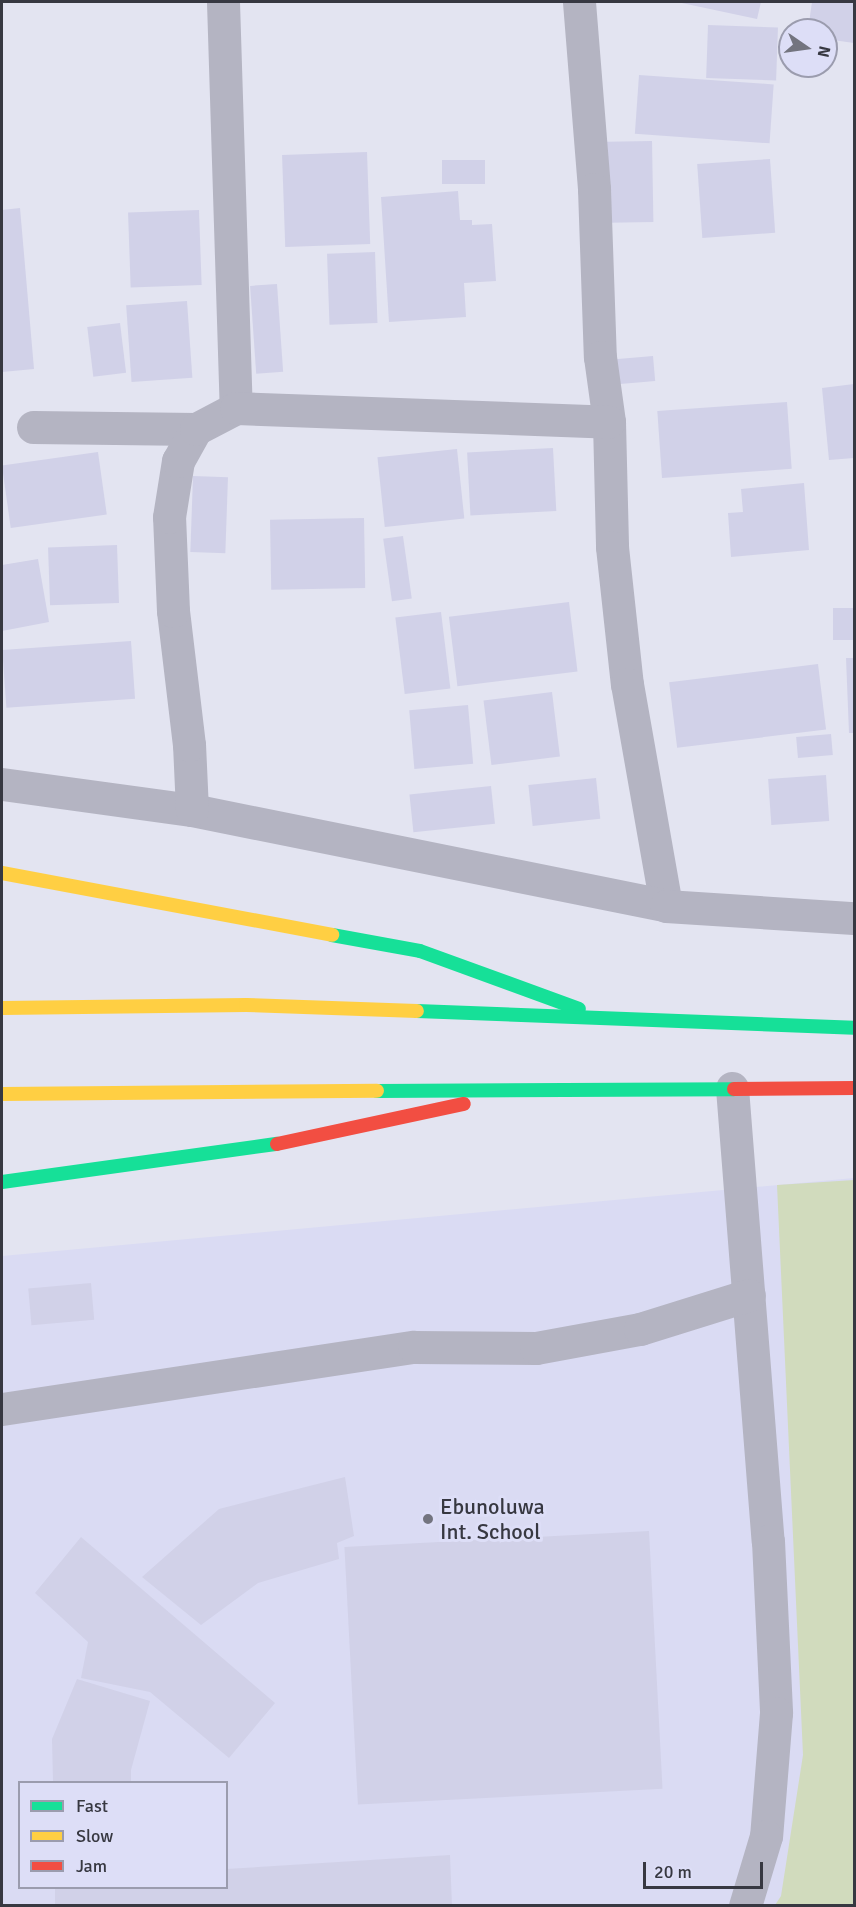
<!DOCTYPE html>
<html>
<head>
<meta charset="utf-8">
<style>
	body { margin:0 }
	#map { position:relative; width:856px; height:1907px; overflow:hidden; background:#e3e4f1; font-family:Signika,sans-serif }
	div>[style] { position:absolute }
	.built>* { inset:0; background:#dadbf3 }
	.green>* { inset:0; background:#d1dbbd }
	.building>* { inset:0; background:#d1d1e8; transform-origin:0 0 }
	.street>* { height:33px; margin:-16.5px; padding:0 16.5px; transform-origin:16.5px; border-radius:16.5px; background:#b4b4c2 }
	.fast>* { height:14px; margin:-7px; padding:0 7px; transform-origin:7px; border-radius:7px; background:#16e098 }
	.slow>* { height:14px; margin:-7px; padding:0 7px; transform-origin:7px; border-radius:7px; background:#ffcf43 }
	.jam>* { height:14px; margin:-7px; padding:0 7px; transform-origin:7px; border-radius:7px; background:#f24e42 }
	.dots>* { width:16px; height:16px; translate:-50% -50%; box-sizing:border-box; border:3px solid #dddef7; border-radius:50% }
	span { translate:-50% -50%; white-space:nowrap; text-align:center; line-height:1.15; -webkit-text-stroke:6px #dddef7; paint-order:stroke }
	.poi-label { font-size:22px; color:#373841 }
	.left { translate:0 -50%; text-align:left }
	.frame { position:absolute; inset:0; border:3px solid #373841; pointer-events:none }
	.legend { position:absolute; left:18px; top:1781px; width:210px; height:108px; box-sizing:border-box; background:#dddef7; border:2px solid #9b9cae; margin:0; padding:8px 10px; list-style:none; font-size:18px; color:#373841 }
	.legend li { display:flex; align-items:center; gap:12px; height:30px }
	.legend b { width:30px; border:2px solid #9b9cae }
	.north { position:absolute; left:778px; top:18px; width:60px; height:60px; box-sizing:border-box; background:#dddef7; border:2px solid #9b9cae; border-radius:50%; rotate:103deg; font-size:16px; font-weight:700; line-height:24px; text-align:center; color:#373841 }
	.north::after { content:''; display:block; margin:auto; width:21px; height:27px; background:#73747f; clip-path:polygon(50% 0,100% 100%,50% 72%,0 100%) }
	.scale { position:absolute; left:643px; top:1862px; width:120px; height:27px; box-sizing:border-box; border:3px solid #373841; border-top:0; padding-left:8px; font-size:18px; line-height:21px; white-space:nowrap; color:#373841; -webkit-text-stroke:4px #dddef7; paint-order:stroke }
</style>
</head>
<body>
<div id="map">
	<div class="built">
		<div style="clip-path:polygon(evenodd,854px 1178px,854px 1905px,2px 1906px,2px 1256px,854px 1178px,20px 1782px,226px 1782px,226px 1888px,20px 1888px,20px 1782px)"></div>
	</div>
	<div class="green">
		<div style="clip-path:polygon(854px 1180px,854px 1905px,775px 1905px,781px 1896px,803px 1755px,777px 1185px)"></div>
	</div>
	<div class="building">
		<div style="clip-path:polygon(677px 2px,761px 2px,757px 19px)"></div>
		<div style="clip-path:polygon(812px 2px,854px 2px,854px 43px,826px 39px,826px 30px,808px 30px)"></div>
		<div style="left:708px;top:25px;width:70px;height:53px;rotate:2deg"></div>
		<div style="left:639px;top:75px;width:135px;height:59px;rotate:4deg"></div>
		<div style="left:652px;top:141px;width:81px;height:45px;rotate:89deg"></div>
		<div style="left:367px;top:152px;width:92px;height:85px;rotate:88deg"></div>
		<div style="left:770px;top:159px;width:74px;height:73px;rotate:86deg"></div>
		<div style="left:442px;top:160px;width:43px;height:24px"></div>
		<div style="clip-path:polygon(458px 191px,460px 220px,472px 220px,472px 225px,492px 224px,496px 281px,464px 283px,466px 317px,389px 322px,381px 197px)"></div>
		<div style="clip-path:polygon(20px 208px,34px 369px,2px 372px,2px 210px)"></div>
		<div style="left:199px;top:210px;width:75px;height:71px;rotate:88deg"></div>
		<div style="left:375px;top:252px;width:71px;height:48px;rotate:88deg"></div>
		<div style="left:277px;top:284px;width:88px;height:27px;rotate:86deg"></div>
		<div style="left:187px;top:301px;width:77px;height:61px;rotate:86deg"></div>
		<div style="left:120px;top:323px;width:50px;height:33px;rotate:83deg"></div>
		<div style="left:653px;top:356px;width:25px;height:41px;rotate:85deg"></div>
		<div style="clip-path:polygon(854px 384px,854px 458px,829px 460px,822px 388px)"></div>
		<div style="left:787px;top:402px;width:67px;height:130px;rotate:86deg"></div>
		<div style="left:553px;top:448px;width:63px;height:86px;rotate:87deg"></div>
		<div style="left:457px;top:449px;width:70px;height:80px;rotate:84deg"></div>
		<div style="left:98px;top:452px;width:63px;height:97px;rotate:82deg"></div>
		<div style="left:193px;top:476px;width:35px;height:76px;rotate:2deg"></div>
		<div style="clip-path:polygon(804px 483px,809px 550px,731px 557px,728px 513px,743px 512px,741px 489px)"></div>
		<div style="left:364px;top:518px;width:70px;height:94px;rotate:89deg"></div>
		<div style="left:403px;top:536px;width:63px;height:20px;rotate:82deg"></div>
		<div style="left:117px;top:545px;width:58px;height:69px;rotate:88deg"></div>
		<div style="clip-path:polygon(38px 559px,49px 622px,2px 631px,2px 565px)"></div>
		<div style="left:569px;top:602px;width:70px;height:121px;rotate:83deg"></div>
		<div style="left:854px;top:608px;width:32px;height:21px;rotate:90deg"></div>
		<div style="left:441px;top:612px;width:77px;height:46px;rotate:83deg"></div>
		<div style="left:131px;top:641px;width:58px;height:129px;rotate:86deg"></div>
		<div style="clip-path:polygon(846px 658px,854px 658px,854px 733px,849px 733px)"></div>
		<div style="left:818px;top:664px;width:66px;height:150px;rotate:83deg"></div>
		<div style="left:552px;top:692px;width:65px;height:69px;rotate:83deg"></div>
		<div style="left:468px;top:705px;width:59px;height:59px;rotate:85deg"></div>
		<div style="left:831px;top:734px;width:21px;height:35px;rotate:85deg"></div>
		<div style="left:826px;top:775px;width:46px;height:58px;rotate:86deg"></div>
		<div style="left:596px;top:778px;width:41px;height:68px;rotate:84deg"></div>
		<div style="left:491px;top:786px;width:38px;height:82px;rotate:84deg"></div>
		<div style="left:91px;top:1283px;width:37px;height:63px;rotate:85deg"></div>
		<div style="clip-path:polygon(345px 1477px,354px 1536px,337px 1543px,339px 1559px,258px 1583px,201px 1625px,142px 1577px,219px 1509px)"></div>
		<div style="left:649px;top:1531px;width:258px;height:305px;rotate:87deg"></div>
		<div style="clip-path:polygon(81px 1537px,275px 1703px,229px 1758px,150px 1692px,81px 1678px,88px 1642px,35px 1593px)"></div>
		<div style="clip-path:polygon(77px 1679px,150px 1701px,131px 1770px,131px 1782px,53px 1782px,52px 1739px)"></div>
		<div style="clip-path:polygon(450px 1855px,452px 1906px,55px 1906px,55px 1888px,226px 1888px,226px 1869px)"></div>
	</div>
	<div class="street">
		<div style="left:223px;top:2px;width:406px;rotate:88.2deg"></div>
		<div style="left:579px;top:2px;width:188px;rotate:85.4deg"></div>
		<div style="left:594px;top:189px;width:168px;rotate:88deg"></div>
		<div style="left:600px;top:357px;width:66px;rotate:82.1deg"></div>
		<div style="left:609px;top:422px;width:125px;rotate:88.6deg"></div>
		<div style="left:612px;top:547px;width:138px;rotate:83.8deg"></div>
		<div style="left:627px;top:684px;width:225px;rotate:80deg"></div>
		<div style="left:33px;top:427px;width:163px;rotate:0.7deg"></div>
		<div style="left:2px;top:784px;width:192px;rotate:7.8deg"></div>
		<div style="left:192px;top:810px;width:484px;rotate:11.4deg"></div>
		<div style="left:666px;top:906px;width:188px;rotate:3.7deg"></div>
		<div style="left:192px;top:810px;width:65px;rotate:-92.6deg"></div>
		<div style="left:189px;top:745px;width:135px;rotate:-96.8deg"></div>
		<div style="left:173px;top:611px;width:94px;rotate:-92.4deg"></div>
		<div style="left:169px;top:517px;width:57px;rotate:-80.9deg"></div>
		<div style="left:178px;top:461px;width:37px;rotate:-61deg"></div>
		<div style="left:196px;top:429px;width:45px;rotate:-27.7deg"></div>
		<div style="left:236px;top:408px;width:373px;rotate:2.1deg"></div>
		<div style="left:732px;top:1088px;width:454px;rotate:85.5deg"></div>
		<div style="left:768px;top:1541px;width:172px;rotate:87.3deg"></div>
		<div style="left:776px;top:1713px;width:123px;rotate:94.6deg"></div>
		<div style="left:766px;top:1836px;width:73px;rotate:106.7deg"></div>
		<div style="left:2px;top:1409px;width:417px;rotate:-8.6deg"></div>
		<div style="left:414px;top:1347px;width:122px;rotate:0.5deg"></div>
		<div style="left:536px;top:1348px;width:106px;rotate:-10.4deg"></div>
		<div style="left:640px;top:1329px;width:114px;rotate:-17.3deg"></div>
	</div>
	<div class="fast">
		<div style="left:332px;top:935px;width:89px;rotate:10.3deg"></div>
		<div style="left:420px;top:951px;width:169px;rotate:20deg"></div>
		<div style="left:417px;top:1011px;width:437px;rotate:2.2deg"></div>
		<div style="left:377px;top:1091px;width:357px;rotate:-0.3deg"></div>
		<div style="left:2px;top:1182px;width:278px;rotate:-7.9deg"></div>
	</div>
	<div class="slow">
		<div style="left:2px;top:873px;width:336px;rotate:10.6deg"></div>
		<div style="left:2px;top:1008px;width:244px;rotate:-0.7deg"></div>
		<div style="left:246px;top:1005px;width:171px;rotate:2deg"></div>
		<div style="left:2px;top:1094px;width:375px;rotate:-0.5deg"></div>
	</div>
	<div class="jam">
		<div style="left:734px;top:1089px;width:120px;rotate:-0.5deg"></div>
		<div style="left:277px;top:1144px;width:191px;rotate:-12.1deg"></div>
	</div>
	<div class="dots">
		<div style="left:428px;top:1519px;background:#73747f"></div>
	</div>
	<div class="poi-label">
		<span class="left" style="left:440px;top:1519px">Ebunoluwa<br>Int. School</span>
	</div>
	<div class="frame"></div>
	<ul class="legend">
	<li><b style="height:8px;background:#16e098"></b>Fast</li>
	<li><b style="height:8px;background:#ffcf43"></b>Slow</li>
	<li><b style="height:8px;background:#f24e42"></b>Jam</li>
	</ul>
	<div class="north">N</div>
	<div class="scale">20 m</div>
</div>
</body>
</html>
